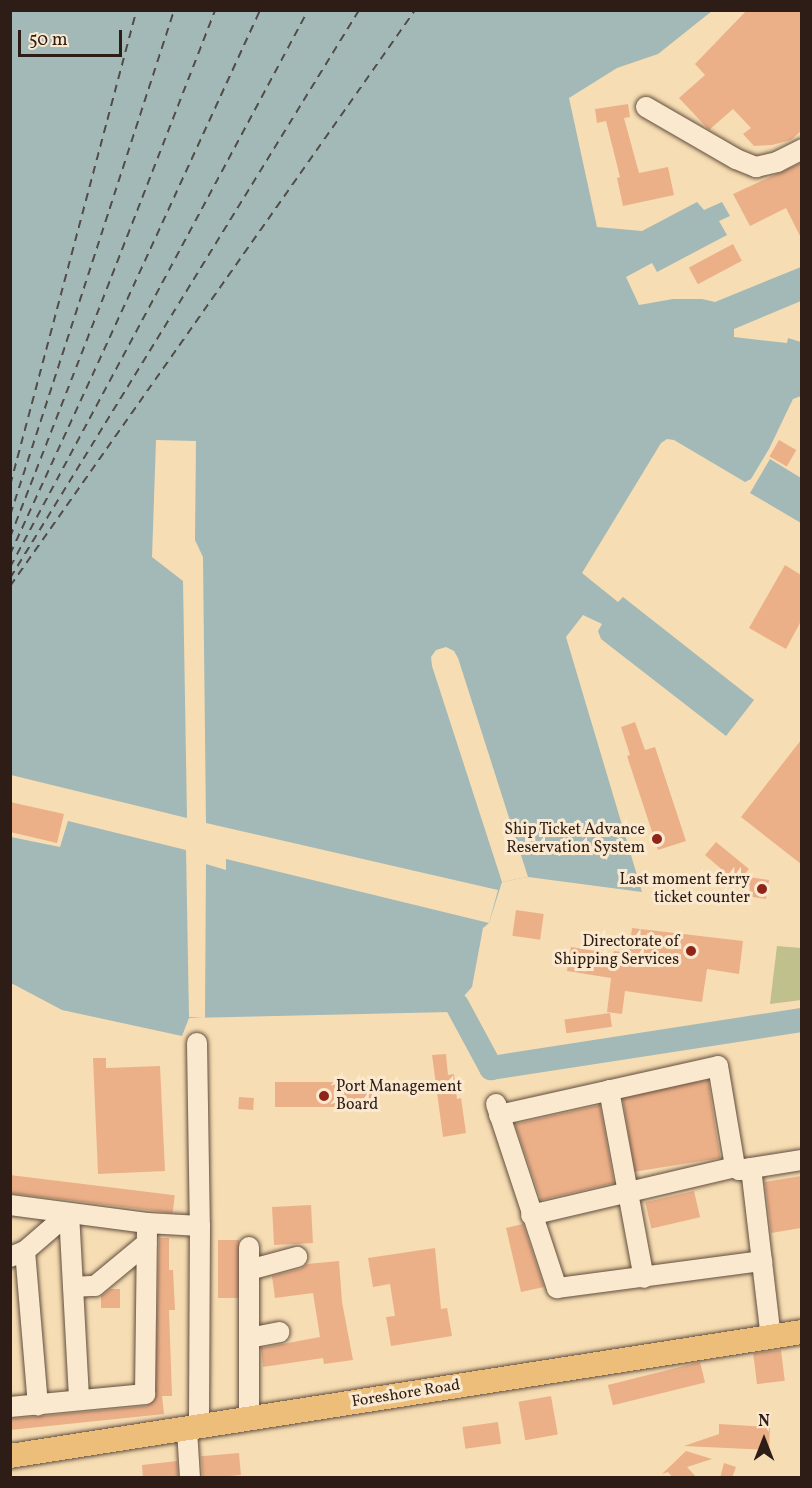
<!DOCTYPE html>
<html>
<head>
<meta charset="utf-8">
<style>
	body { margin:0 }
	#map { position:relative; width:812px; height:1488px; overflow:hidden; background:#f7ddb3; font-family:Vollkorn,serif }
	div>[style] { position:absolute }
	.green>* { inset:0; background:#bfc08b }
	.water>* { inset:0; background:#a2b9b7 }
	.pier>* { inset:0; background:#f7ddb3 }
	.river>* { height:24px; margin:-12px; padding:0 12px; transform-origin:12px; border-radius:12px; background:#a2b9b7 }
	.ferry>* { height:1.5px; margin-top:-0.75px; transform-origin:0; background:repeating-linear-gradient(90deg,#514c47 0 8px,transparent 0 14px) }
	.building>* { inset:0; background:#ecb089; transform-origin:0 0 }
	.roads { filter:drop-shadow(0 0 2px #604d3e) drop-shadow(0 0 2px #604d3e) }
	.minor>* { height:20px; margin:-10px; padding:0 10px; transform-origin:10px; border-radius:10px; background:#fae9ce }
	.major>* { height:24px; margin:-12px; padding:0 12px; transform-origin:12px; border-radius:12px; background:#ecbe7a }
	.dots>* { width:16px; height:16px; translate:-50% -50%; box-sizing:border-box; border:3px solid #fae9ce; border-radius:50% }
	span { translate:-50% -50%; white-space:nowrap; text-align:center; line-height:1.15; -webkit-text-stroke:6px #fae9ce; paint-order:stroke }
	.poi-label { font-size:16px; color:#2e1d17 }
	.right { translate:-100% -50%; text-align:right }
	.left { translate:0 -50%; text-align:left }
	.street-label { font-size:16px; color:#2e1d17 }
	.frame { position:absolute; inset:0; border:12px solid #2e1d17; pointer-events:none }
	.north { position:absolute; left:734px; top:1410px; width:60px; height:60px; -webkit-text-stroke:4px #fae9ce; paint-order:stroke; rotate:0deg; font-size:16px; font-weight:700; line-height:24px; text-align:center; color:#2e1d17 }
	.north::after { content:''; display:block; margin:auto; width:21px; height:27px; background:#2e1d17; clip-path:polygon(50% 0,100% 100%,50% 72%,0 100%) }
	.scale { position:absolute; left:18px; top:30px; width:104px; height:27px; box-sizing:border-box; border:3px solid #2e1d17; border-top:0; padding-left:8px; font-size:18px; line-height:21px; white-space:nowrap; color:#2e1d17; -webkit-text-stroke:4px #fae9ce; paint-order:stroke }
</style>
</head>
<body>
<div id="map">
	<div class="green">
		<div style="clip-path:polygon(777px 946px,801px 948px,801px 1000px,770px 1004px)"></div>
	</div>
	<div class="water">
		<div style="clip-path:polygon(10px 11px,712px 11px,658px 54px,617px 68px,569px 98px,597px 227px,642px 231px,697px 202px,704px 210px,722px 202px,730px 216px,719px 221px,727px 235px,657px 272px,652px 263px,626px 277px,639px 305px,673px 299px,702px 299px,715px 302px,801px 267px,801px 301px,734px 329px,734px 337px,787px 343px,788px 338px,801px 342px,801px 396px,793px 399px,769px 449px,751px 479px,745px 482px,674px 440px,667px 439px,661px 443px,582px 573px,618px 602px,623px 597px,754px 700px,726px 736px,601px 639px,598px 631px,602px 624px,583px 615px,566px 637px,642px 892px,528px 877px,502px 882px,489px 923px,483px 928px,472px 987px,450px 1012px,189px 1018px,182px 1036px,62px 1010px,11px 983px)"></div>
		<div style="clip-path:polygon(770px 459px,801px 478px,801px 523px,750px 493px)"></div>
	</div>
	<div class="pier">
		<div style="clip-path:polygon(156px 440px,196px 441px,195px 540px,203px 557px,206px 823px,498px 890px,489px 923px,226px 859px,226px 870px,206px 864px,205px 1018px,189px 1017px,186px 850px,68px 821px,60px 847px,11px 837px,11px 775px,187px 818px,183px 581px,152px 557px)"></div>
		<div style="clip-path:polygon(446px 647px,454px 651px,458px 658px,528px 877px,502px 882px,432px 666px,431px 657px,436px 650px)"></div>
	</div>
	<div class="river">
		<div style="left:457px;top:1005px;width:72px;rotate:61.6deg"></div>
		<div style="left:491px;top:1068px;width:315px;rotate:-8.8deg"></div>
	</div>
	<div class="ferry">
		<div style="left:10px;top:485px;width:491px;rotate:-75.1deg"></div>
		<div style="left:10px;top:515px;width:531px;rotate:-72.01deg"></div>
		<div style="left:10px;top:537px;width:565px;rotate:-68.74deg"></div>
		<div style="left:10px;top:554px;width:599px;rotate:-65.32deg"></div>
		<div style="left:10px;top:567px;width:632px;rotate:-61.85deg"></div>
		<div style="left:10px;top:578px;width:667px;rotate:-58.43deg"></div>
		<div style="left:10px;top:586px;width:704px;rotate:-54.89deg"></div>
	</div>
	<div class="building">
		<div style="clip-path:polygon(747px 10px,801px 10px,801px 131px,791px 140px,772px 145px,754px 146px,743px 134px,751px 128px,733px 109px,709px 130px,679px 98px,705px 75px,695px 64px)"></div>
		<div style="clip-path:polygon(628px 104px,630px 117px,624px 118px,639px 173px,668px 167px,674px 195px,623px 206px,617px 178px,620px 177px,606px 121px,597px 123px,595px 109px)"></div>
		<div style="clip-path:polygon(801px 163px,801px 238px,786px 208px,750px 226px,733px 194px)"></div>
		<div style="left:733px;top:244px;width:19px;height:50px;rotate:62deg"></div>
		<div style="left:779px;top:440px;width:20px;height:19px;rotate:30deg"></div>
		<div style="clip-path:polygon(785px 565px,801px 575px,801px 621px,786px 649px,749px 628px)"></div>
		<div style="clip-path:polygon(635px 722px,645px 750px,655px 747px,686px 841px,658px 850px,627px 756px,630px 755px,621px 727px)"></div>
		<div style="clip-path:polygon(801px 740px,801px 864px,741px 817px)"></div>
		<div style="clip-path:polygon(10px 802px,64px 814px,57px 843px,10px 832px)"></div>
		<div style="clip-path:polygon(716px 842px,749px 869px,743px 876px,769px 880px,766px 899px,741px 895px,742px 887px,705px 855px)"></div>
		<div style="left:516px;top:910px;width:28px;height:26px;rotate:8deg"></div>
		<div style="clip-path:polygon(632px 928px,743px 941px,739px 974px,707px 969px,702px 1002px,625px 991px,622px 1014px,607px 1012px,611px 978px,567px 971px,571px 947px,613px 954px,614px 951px,629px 953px)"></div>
		<div style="left:610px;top:1013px;width:14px;height:46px;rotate:82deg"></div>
		<div style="clip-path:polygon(446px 1054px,448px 1075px,454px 1074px,457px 1099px,461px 1098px,466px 1133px,443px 1137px,432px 1055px)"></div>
		<div style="clip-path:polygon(93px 1058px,106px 1058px,106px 1068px,160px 1066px,165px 1171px,98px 1174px)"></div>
		<div style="left:708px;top:1080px;width:79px;height:87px;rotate:81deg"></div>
		<div style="left:373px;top:1082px;width:25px;height:98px;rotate:90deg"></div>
		<div style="left:239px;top:1097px;width:15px;height:12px;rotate:4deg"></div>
		<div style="clip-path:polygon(600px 1105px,614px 1183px,541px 1200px,515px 1124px)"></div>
		<div style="left:10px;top:1175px;width:166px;height:18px;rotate:7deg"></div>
		<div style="clip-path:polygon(801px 1176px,801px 1228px,771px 1233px,765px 1182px)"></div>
		<div style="left:694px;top:1191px;width:27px;height:50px;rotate:77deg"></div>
		<div style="left:311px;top:1205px;width:38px;height:39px;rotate:87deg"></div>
		<div style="clip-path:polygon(523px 1224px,544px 1287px,521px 1292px,506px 1228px)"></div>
		<div style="clip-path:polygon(159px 1238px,169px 1238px,169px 1270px,173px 1270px,175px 1310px,169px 1310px,172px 1396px,162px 1396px,164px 1414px,10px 1430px,10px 1419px,146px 1406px,155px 1400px)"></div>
		<div style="left:218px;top:1240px;width:21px;height:58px"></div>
		<div style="clip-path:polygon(435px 1248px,441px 1309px,447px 1308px,452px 1336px,391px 1346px,386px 1317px,395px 1316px,390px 1284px,373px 1287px,368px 1258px)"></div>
		<div style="clip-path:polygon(339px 1261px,342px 1302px,353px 1360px,324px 1364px,323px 1358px,263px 1367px,261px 1348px,320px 1337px,313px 1293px,275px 1298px,272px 1276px,300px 1269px,307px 1264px)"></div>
		<div style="clip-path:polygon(111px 1289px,120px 1289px,120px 1308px,101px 1308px,101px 1296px)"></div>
		<div style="left:781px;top:1350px;width:31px;height:28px;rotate:83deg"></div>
		<div style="left:700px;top:1362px;width:21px;height:95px;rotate:76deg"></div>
		<div style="left:551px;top:1396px;width:39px;height:33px;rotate:80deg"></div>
		<div style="left:498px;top:1422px;width:22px;height:36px;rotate:82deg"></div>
		<div style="clip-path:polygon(719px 1424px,770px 1427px,769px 1450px,684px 1446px,719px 1434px)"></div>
		<div style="clip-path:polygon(686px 1451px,712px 1459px,687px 1467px,697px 1478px,673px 1478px,668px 1472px,662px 1474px)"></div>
		<div style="left:239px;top:1453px;width:22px;height:38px;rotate:85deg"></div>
		<div style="clip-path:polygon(177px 1461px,178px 1478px,143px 1478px,142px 1465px)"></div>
		<div style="clip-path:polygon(724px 1463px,736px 1467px,732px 1478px,720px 1478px)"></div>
	</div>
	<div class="roads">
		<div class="minor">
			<div style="left:646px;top:107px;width:104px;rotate:30deg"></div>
			<div style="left:736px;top:159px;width:22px;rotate:22deg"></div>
			<div style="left:756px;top:167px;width:22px;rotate:-13deg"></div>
			<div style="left:777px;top:162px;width:28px;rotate:-27deg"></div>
			<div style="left:197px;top:1043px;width:183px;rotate:89.1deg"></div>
			<div style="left:200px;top:1226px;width:202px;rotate:90.3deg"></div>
			<div style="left:609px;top:1090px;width:191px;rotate:79.5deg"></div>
			<div style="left:496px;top:1104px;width:194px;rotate:71.7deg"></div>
			<div style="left:557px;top:1288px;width:207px;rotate:-7.5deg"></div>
			<div style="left:499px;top:1115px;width:224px;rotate:-12.6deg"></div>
			<div style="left:718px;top:1066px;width:102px;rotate:80.4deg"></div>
			<div style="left:751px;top:1168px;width:170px;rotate:83.3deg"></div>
			<div style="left:10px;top:1205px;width:138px;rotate:7.5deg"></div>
			<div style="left:147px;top:1223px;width:53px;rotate:3.2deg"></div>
			<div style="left:69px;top:1213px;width:187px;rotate:86.9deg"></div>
			<div style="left:531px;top:1215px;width:210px;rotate:-13.2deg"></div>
			<div style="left:735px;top:1167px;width:5px;rotate:37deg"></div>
			<div style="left:739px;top:1170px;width:64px;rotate:-9deg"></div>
			<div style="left:249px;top:1247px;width:172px;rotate:90deg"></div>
			<div style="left:25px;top:1251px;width:155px;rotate:85.2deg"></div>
			<div style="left:10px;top:1257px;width:16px;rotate:-22deg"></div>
			<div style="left:25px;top:1251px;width:58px;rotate:-40.8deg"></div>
			<div style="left:249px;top:1270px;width:50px;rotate:-15.2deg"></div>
			<div style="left:73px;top:1287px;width:22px;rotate:-3deg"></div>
			<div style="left:95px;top:1286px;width:67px;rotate:-39.6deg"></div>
			<div style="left:249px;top:1338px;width:31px;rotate:-11deg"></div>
			<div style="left:10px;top:1407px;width:136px;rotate:-5.5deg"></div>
			<div style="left:145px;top:1394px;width:171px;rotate:-89.3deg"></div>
			<div style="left:187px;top:1430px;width:48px;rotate:86.4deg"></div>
		</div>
		<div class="major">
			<div style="left:10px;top:1456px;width:802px;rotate:-8.9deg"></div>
		</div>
	</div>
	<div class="dots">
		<div style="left:657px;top:839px;background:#8f2418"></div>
		<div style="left:762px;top:889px;background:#8f2418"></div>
		<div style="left:691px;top:951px;background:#8f2418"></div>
		<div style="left:324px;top:1096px;background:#8f2418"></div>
	</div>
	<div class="poi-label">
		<span class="right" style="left:645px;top:839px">Ship Ticket Advance<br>Reservation System</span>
		<span class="right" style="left:750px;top:889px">Last moment ferry<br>ticket counter</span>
		<span class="right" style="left:679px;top:951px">Directorate of<br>Shipping Services</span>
		<span class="left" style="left:336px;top:1096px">Port Management<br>Board</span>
	</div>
	<div class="street-label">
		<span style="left:406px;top:1394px;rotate:-9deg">Foreshore Road</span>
	</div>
	<div class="frame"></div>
	<div class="north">N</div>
	<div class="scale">50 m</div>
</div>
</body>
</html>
